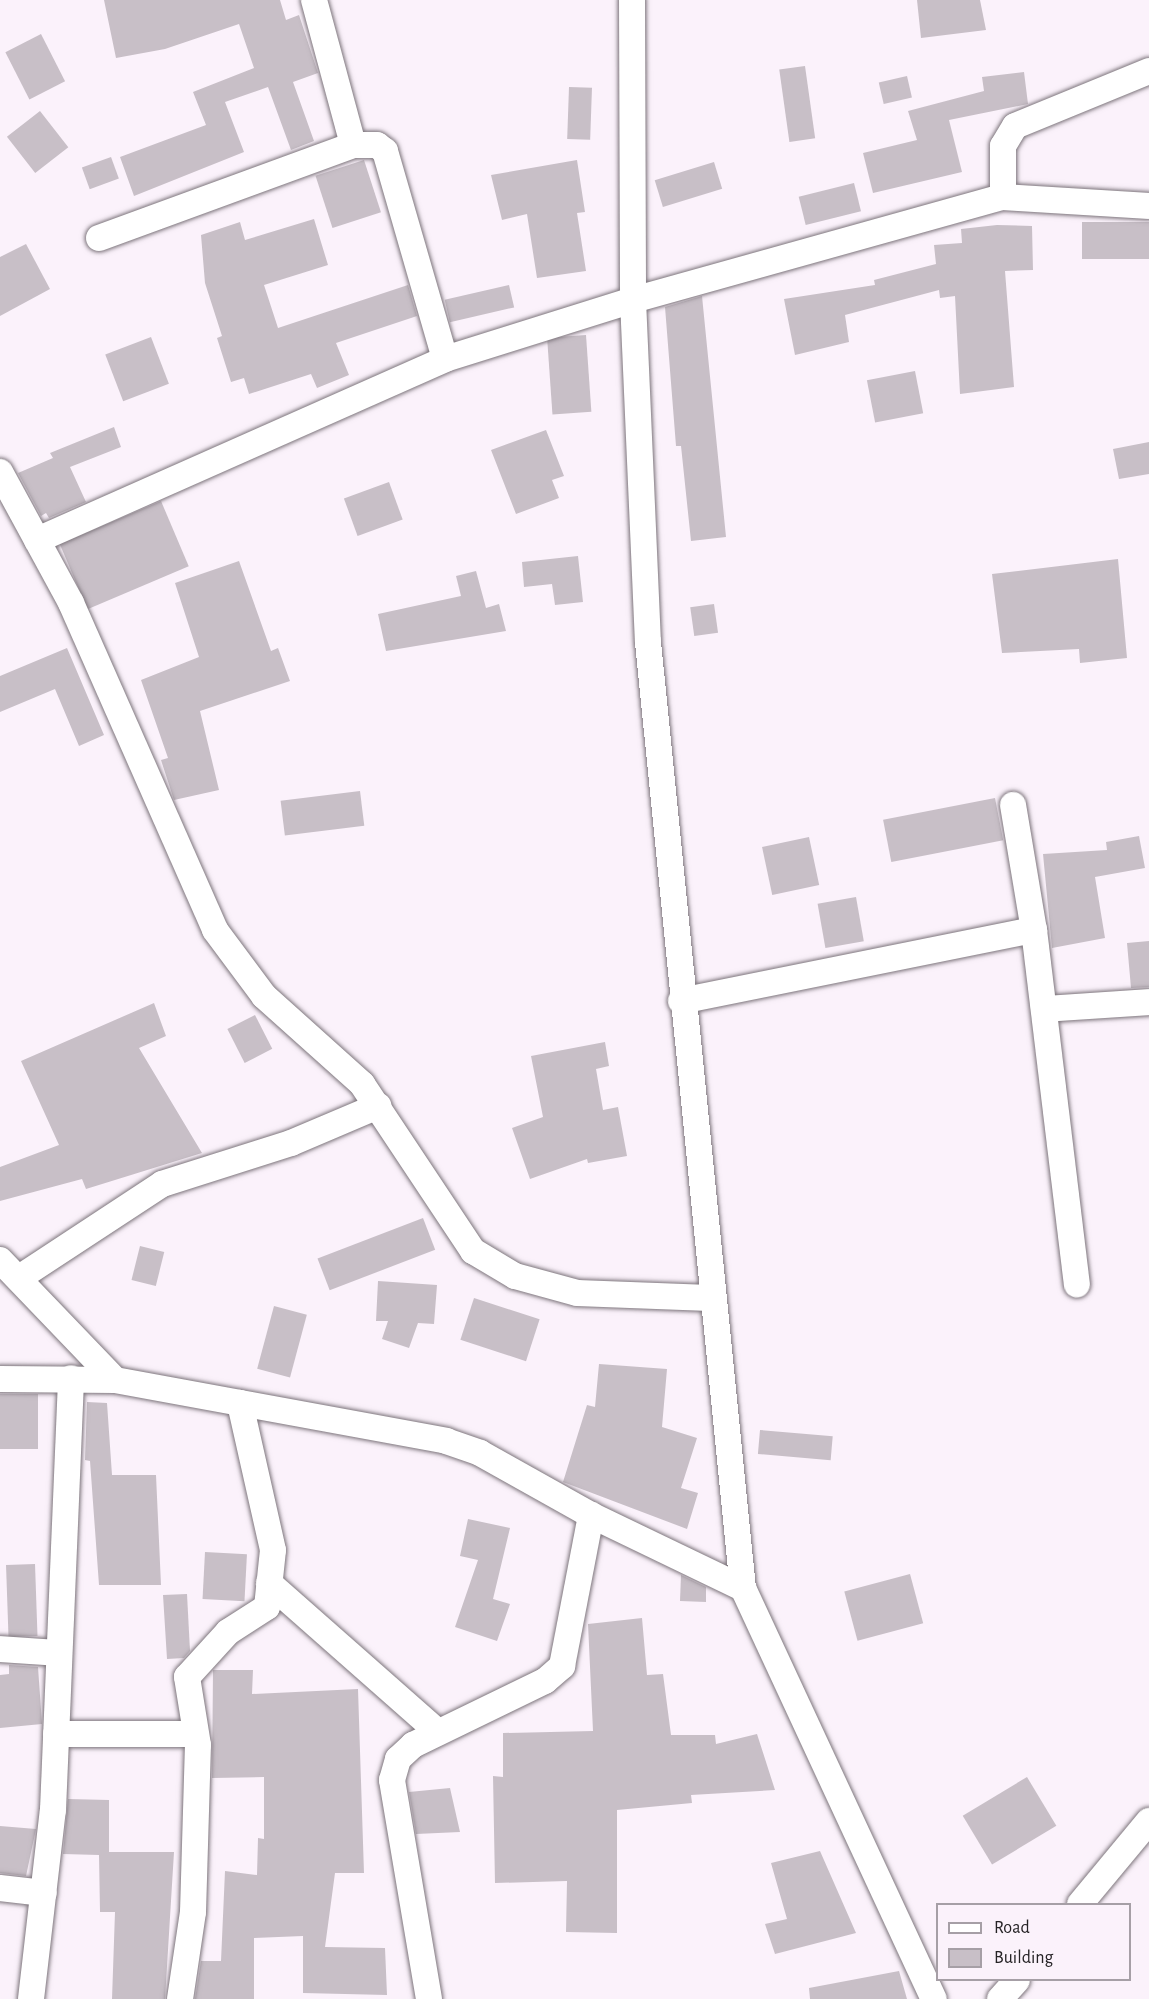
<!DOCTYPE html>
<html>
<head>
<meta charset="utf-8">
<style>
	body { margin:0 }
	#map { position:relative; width:1149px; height:1999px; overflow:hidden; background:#fbf2fb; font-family:"Alegreya Sans",sans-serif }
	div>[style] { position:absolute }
	.building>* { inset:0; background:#c8bfc7; transform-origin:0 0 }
	.roads { filter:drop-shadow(0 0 2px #7d757c) drop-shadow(0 0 2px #7d757c) }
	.minor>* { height:26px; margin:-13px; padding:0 13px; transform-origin:13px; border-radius:13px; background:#fff }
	span { translate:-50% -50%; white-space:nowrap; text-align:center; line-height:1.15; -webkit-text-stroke:6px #fbf2fb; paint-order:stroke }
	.legend { position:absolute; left:936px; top:1903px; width:195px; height:78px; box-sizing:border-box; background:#fbf2fb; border:2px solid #a69fa6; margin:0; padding:8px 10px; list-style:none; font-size:18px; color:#262326 }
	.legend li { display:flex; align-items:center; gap:12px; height:30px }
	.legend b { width:30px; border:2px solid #a69fa6 }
</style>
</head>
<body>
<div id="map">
	<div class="building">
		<div style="clip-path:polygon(104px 0,280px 0,286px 20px,299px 15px,318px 73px,293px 82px,314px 141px,291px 150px,268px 87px,225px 102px,244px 152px,134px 196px,120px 157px,206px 125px,193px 92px,254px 68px,239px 24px,165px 49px,116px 58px)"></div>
		<div style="clip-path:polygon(917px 0,980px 0,986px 30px,921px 38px)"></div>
		<div style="left:41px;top:34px;width:53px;height:40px;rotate:63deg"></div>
		<div style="left:805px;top:66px;width:73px;height:26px;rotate:82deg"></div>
		<div style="clip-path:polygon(1024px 72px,1028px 104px,949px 120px,962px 172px,873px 193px,863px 153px,917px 140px,908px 111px,984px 91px,982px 77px)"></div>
		<div style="left:907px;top:76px;width:22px;height:29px;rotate:77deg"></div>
		<div style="left:569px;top:87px;width:23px;height:52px;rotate:2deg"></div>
		<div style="left:40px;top:111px;width:46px;height:42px;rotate:52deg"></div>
		<div style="left:111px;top:157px;width:23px;height:31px;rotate:70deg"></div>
		<div style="left:364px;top:160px;width:55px;height:51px;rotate:72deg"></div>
		<div style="clip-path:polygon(577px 160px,585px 212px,577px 213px,586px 271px,537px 278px,527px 214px,502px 220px,491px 175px)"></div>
		<div style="left:714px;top:162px;width:28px;height:62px;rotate:73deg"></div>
		<div style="left:854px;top:183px;width:29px;height:57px;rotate:76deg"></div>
		<div style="clip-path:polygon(314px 219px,328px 265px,264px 285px,278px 328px,408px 285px,417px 316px,336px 343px,349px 375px,317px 388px,311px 374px,249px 394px,244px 378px,231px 382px,217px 338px,222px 336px,205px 283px,201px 235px,240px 222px,245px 240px)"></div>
		<div style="left:1149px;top:222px;width:37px;height:67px;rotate:90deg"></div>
		<div style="clip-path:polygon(997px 225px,1032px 226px,1033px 270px,1005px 271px,1014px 387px,960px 394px,955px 296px,940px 298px,939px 290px,845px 315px,849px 342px,795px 355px,784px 299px,875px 285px,874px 280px,936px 264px,934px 245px,962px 243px,961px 229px)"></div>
		<div style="clip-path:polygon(26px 244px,50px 289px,0 316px,0 257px)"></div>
		<div style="left:509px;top:285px;width:23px;height:66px;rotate:77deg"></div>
		<div style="clip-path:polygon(702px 296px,726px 537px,691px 541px,681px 446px,676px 446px,665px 307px)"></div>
		<div style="left:586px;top:335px;width:77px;height:39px;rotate:86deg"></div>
		<div style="left:151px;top:337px;width:50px;height:49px;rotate:69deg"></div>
		<div style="left:915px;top:371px;width:43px;height:49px;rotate:79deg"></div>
		<div style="clip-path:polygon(114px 427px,121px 447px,70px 467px,86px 502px,49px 518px,46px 513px,41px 516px,18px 473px,53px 458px,50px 453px)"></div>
		<div style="clip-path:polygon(546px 430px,564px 476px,552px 480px,559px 498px,516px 514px,491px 450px)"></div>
		<div style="clip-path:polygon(1149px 442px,1149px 474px,1119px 479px,1113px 449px)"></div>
		<div style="left:389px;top:482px;width:40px;height:48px;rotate:70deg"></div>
		<div style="left:161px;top:501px;width:71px;height:110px;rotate:67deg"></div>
		<div style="clip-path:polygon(578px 556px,583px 602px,555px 605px,552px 584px,524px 587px,522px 562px)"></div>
		<div style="clip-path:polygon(1118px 559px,1127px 658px,1080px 663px,1079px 649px,1002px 653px,992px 574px)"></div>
		<div style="clip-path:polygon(239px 561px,271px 651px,278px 648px,290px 681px,200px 711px,219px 790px,174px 800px,161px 760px,168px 758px,141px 680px,199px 657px,175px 583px)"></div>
		<div style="clip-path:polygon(476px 571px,486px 608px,499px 604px,506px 631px,386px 651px,378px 614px,461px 596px,456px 576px)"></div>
		<div style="left:714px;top:604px;width:29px;height:24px;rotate:82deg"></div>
		<div style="clip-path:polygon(67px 648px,104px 735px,79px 746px,55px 689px,0 712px,0 676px)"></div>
		<div style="left:360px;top:791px;width:35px;height:80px;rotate:83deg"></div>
		<div style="left:995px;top:798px;width:43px;height:114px;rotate:79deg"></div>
		<div style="clip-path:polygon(1139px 836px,1145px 868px,1095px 877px,1105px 938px,1052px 948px,1043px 854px,1107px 850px,1106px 842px)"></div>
		<div style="left:809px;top:837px;width:49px;height:48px;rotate:78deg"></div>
		<div style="left:856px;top:897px;width:45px;height:39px;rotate:80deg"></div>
		<div style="clip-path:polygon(1149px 941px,1149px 987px,1131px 988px,1127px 943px)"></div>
		<div style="clip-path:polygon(154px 1003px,166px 1036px,139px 1048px,202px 1153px,86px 1189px,82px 1179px,0 1201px,0 1167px,59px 1145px,21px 1061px)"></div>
		<div style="left:255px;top:1015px;width:38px;height:31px;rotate:63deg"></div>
		<div style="clip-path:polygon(605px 1042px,609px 1066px,596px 1069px,603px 1110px,618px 1107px,627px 1156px,588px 1163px,587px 1159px,530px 1179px,512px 1128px,543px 1117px,531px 1056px)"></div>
		<div style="left:423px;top:1218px;width:34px;height:113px;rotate:69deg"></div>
		<div style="left:140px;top:1246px;width:25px;height:35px;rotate:14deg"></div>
		<div style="clip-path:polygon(378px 1281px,437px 1285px,434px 1324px,418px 1323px,409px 1348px,382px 1339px,388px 1321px,376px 1321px)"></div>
		<div style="left:474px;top:1298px;width:69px;height:44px;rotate:18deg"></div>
		<div style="left:274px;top:1306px;width:34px;height:65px;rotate:15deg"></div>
		<div style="clip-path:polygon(599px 1364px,667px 1369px,662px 1427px,697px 1438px,681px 1488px,698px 1493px,687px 1529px,563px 1482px,587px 1405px,595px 1407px)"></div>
		<div style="left:0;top:1394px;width:38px;height:55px"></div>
		<div style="clip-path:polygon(87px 1402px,107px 1403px,112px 1475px,156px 1475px,161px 1585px,99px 1585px,90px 1461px,85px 1460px)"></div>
		<div style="left:760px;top:1430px;width:73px;height:24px;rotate:5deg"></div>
		<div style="clip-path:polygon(468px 1519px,510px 1528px,493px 1599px,510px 1604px,497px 1641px,455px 1627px,478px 1560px,460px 1556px)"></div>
		<div style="left:205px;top:1552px;width:42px;height:47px;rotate:3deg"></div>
		<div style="left:35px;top:1564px;width:72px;height:29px;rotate:88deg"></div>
		<div style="left:910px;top:1574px;width:51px;height:68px;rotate:75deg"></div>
		<div style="clip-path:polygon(681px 1575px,706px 1587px,706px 1602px,680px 1601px)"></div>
		<div style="clip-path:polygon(187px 1594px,190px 1651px,184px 1658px,167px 1659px,163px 1595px)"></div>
		<div style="clip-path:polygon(642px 1618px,647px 1675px,663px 1674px,671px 1735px,715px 1735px,716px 1744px,757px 1734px,775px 1790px,691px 1795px,692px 1803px,617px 1810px,617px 1933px,566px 1932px,567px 1881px,495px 1883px,493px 1776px,503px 1777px,503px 1733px,593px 1731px,588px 1624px)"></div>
		<div style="clip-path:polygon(9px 1665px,38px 1667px,42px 1724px,0 1728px,0 1675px,9px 1674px)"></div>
		<div style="clip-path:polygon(213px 1670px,253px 1670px,252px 1694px,358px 1689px,364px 1873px,335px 1873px,325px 1947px,385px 1948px,387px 1995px,303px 1993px,303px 1936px,254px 1938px,254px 1999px,195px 1999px,201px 1961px,221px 1961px,225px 1871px,257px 1875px,258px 1838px,264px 1839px,264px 1777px,212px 1778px)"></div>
		<div style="left:1027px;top:1777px;width:57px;height:75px;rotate:59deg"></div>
		<div style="clip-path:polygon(450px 1788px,460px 1832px,416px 1834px,409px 1792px)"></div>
		<div style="clip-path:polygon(68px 1799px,109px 1800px,109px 1852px,174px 1852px,165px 1999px,112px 1999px,115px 1912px,100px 1912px,99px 1855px,63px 1854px)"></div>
		<div style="clip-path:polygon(0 1826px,36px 1829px,26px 1876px,0 1873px)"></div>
		<div style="clip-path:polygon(820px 1851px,856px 1933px,775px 1954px,765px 1924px,787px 1919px,771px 1863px)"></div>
		<div style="clip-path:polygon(899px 1971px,907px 1999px,810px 1999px,809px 1988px)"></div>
	</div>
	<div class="roads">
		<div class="minor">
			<div style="left:314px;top:0;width:150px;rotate:74.9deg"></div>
			<div style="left:632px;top:0;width:300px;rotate:89.8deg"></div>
			<div style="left:633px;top:300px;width:342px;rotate:87.5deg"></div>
			<div style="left:648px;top:642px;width:951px;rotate:84.27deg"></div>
			<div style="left:743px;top:1588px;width:453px;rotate:65.1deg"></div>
			<div style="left:1003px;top:197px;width:51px;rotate:-90deg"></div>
			<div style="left:1003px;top:146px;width:23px;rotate:-59deg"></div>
			<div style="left:1015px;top:126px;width:145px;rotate:-22.3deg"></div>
			<div style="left:99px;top:238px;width:270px;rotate:-20.1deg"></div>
			<div style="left:353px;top:145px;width:24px"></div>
			<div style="left:377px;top:145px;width:10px;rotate:37deg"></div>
			<div style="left:385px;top:151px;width:216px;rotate:73.9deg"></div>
			<div style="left:0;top:472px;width:149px;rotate:61.5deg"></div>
			<div style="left:71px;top:603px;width:357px;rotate:66.2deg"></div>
			<div style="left:215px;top:930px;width:82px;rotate:53.4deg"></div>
			<div style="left:264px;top:996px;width:132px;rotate:41.9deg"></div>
			<div style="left:362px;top:1084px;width:201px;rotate:56.4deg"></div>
			<div style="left:473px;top:1251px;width:49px;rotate:30.8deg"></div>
			<div style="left:515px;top:1276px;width:64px;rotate:15.3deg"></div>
			<div style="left:577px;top:1293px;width:133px;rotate:2.2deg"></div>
			<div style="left:37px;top:540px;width:446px;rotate:-23.9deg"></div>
			<div style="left:445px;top:359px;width:197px;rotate:-17.4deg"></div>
			<div style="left:633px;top:300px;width:384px;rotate:-15.6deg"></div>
			<div style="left:1003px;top:197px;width:146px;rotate:3.5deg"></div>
			<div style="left:1013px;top:805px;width:127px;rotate:80.5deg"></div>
			<div style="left:1034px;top:930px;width:357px;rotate:83.1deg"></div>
			<div style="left:681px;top:1001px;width:360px;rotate:-11.4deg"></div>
			<div style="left:1044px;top:1009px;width:105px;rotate:-3.8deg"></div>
			<div style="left:0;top:1260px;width:166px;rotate:46.2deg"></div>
			<div style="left:19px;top:1278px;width:171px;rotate:-33.3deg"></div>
			<div style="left:162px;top:1184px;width:135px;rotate:-17.6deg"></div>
			<div style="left:291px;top:1143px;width:95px;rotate:-23deg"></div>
			<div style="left:0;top:1379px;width:115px;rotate:0.5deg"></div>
			<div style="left:115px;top:1380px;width:337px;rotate:10.4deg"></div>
			<div style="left:446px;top:1441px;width:36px;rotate:19deg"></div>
			<div style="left:480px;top:1453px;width:127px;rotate:29.2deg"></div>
			<div style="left:591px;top:1515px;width:169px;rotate:25.7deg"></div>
			<div style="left:269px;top:1583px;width:225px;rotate:41.4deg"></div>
			<div style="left:0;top:1649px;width:59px;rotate:3.9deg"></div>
			<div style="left:56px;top:1734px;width:139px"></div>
			<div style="left:0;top:1888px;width:44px;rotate:6.5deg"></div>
			<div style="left:1080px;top:1904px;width:108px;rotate:-50.3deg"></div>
			<div style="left:31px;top:1999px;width:190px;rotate:-83.4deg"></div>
			<div style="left:53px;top:1810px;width:432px;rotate:-87.6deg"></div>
			<div style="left:180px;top:1999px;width:88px;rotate:-81.5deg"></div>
			<div style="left:193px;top:1912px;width:167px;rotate:-88.3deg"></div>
			<div style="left:198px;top:1745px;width:69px;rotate:-99.2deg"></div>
			<div style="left:187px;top:1677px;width:61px;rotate:-47.7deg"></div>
			<div style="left:228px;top:1632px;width:46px;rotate:-32.7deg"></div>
			<div style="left:267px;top:1607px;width:57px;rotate:-84deg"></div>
			<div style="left:273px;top:1550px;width:151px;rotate:-102.7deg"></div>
			<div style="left:429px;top:1999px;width:222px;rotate:-99.6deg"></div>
			<div style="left:392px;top:1780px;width:22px;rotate:-74deg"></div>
			<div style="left:398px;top:1759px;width:21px;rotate:-43deg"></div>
			<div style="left:413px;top:1745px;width:147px;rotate:-25.9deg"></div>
			<div style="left:545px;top:1681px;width:23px;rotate:-41deg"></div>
			<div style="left:562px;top:1666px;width:154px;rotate:-79.1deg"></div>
			<div style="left:1000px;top:1999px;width:25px;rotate:-48deg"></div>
		</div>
	</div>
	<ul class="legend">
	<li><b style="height:8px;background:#fff"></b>Road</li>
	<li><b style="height:16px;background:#c8bfc7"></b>Building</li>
	</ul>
</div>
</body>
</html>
